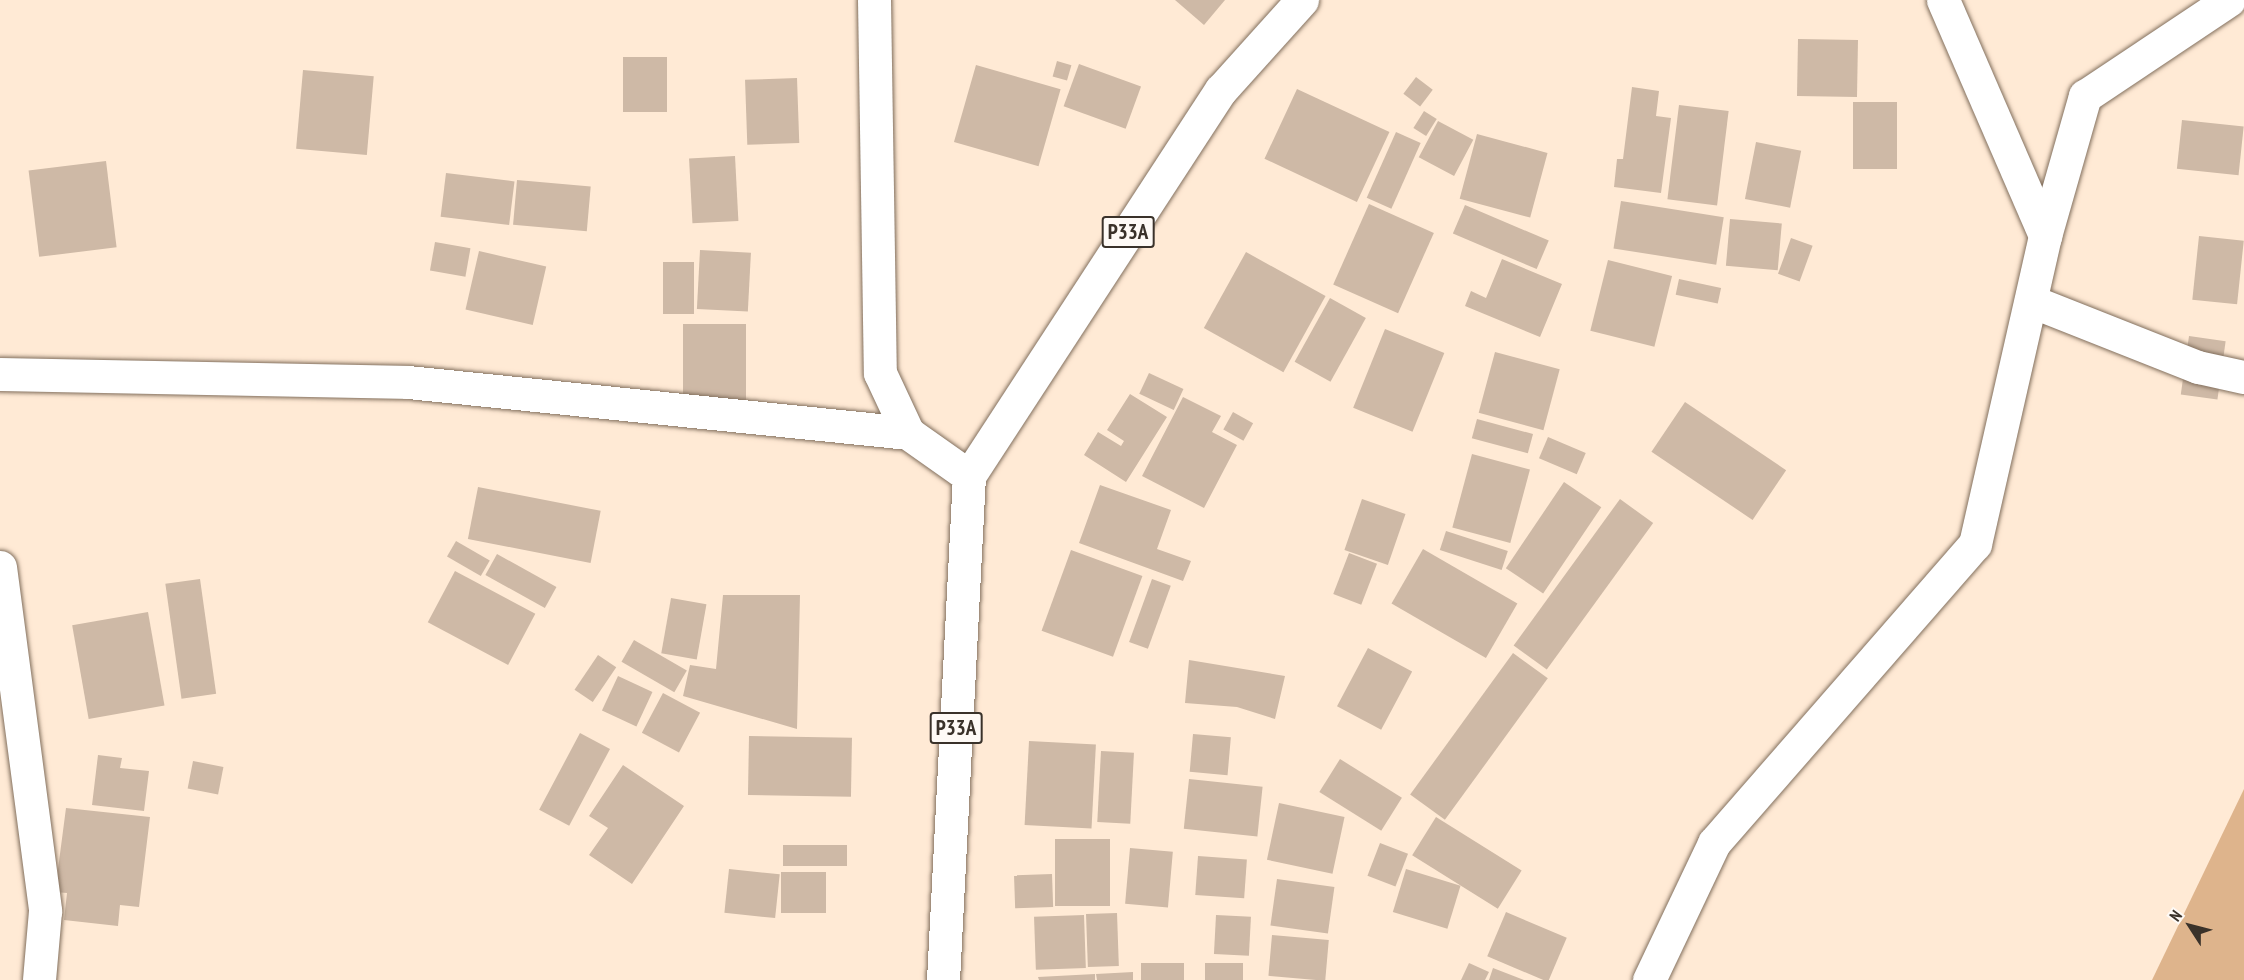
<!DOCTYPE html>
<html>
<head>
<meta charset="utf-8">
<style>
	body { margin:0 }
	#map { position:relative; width:2244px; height:980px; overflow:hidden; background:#ffead5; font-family:"PT Sans Narrow",sans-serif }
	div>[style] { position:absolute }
	.forest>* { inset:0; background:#deb48c }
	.building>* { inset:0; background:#ceb9a6; transform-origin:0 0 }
	.roads { filter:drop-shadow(0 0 2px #826f5d) drop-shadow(0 0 2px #826f5d) }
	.minor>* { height:33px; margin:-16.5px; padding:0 16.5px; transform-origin:16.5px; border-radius:16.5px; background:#fff }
	.major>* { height:33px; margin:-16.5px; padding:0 16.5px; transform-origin:16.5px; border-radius:16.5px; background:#fff }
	span { translate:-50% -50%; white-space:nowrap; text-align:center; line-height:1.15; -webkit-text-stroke:4.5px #fefaf6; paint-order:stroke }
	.shield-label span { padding:2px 4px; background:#fefaf6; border:2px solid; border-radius:4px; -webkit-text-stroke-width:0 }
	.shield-label { font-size:21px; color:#3a322a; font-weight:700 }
	.north { position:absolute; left:2160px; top:896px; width:60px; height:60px; -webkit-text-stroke:4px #fefaf6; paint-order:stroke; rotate:306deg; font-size:16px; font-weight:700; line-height:24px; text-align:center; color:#3a322a }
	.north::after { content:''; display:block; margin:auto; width:21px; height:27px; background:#3a322a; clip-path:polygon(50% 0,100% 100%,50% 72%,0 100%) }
</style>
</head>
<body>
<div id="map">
	<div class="forest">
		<div style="clip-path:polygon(2244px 789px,2244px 980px,2152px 980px)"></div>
	</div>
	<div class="building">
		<div style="clip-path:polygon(1175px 0,1225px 0,1204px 25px)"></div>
		<div style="left:1798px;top:39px;width:60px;height:57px;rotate:1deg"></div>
		<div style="left:623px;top:57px;width:44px;height:55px"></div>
		<div style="left:1057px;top:61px;width:15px;height:16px;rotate:16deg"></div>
		<div style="left:1079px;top:64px;width:66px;height:45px;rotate:20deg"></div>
		<div style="left:976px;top:65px;width:88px;height:80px;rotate:16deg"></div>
		<div style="left:303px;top:70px;width:71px;height:79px;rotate:5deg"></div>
		<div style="left:1416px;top:77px;width:21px;height:21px;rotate:37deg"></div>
		<div style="left:797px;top:78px;width:65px;height:52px;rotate:88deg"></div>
		<div style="clip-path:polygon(1632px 87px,1659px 91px,1656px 116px,1671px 118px,1661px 193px,1614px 187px,1617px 159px,1623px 159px)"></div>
		<div style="left:1297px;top:89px;width:102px;height:77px;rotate:25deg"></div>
		<div style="left:1853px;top:102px;width:44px;height:67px"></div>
		<div style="left:1679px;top:105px;width:50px;height:95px;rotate:7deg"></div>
		<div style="left:1424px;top:111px;width:15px;height:20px;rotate:32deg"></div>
		<div style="left:2182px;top:120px;width:62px;height:49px;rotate:6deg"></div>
		<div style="left:1438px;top:121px;width:40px;height:41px;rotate:28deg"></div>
		<div style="left:1396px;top:132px;width:27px;height:72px;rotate:24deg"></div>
		<div style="left:1477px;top:134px;width:73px;height:67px;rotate:15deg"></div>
		<div style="left:1756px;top:142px;width:46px;height:58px;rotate:11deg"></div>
		<div style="left:735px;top:156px;width:65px;height:46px;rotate:87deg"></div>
		<div style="left:106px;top:161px;width:87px;height:78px;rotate:83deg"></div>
		<div style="left:446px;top:173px;width:69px;height:44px;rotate:7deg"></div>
		<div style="left:517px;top:180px;width:74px;height:45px;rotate:5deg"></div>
		<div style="left:1621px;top:201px;width:104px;height:48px;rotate:9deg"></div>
		<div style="left:1369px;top:204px;width:71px;height:88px;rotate:24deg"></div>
		<div style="left:1465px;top:205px;width:91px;height:31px;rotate:23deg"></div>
		<div style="left:1730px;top:219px;width:52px;height:47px;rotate:5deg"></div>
		<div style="left:2199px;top:236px;width:45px;height:64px;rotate:6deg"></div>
		<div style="left:1791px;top:238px;width:23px;height:38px;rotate:20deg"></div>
		<div style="left:435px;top:242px;width:36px;height:29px;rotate:10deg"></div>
		<div style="left:700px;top:250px;width:51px;height:59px;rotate:3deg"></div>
		<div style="left:479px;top:251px;width:69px;height:60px;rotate:13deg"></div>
		<div style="left:1246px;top:252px;width:91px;height:87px;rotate:29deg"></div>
		<div style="clip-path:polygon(1502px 259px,1562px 284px,1540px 337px,1465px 306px,1471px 291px,1486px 298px)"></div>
		<div style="left:1608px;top:260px;width:66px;height:73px;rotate:14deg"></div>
		<div style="left:663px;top:262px;width:31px;height:52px"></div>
		<div style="left:1679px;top:279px;width:43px;height:16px;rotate:12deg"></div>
		<div style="left:1330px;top:298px;width:41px;height:73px;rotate:29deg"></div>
		<div style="left:683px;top:324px;width:63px;height:78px"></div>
		<div style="left:1385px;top:329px;width:64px;height:85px;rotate:22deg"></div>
		<div style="left:2189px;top:336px;width:37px;height:59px;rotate:8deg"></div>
		<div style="left:1495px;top:352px;width:67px;height:63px;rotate:15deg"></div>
		<div style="left:1149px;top:373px;width:38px;height:23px;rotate:25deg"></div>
		<div style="clip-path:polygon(1130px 394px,1167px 417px,1126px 482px,1084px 455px,1098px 432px,1121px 446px,1124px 441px,1107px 430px)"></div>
		<div style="clip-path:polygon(1183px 397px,1221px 416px,1212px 432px,1237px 445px,1204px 508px,1142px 476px)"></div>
		<div style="left:1685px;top:402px;width:122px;height:60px;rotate:34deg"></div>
		<div style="left:1233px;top:412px;width:23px;height:20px;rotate:29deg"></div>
		<div style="left:1477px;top:419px;width:58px;height:20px;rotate:15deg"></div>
		<div style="left:1548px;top:437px;width:41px;height:23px;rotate:23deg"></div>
		<div style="left:1472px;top:454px;width:60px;height:76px;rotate:15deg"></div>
		<div style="left:1564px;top:482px;width:45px;height:104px;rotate:34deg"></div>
		<div style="clip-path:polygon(1100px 485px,1171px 510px,1157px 549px,1191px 561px,1183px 581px,1079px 543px)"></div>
		<div style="left:478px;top:487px;width:125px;height:53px;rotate:11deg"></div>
		<div style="left:1362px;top:499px;width:46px;height:54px;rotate:19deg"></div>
		<div style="left:1620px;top:499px;width:41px;height:181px;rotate:36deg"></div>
		<div style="left:1446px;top:531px;width:65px;height:20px;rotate:18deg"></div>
		<div style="left:456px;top:541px;width:39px;height:18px;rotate:30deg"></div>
		<div style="left:1423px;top:549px;width:109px;height:63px;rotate:30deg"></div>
		<div style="left:1071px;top:550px;width:76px;height:86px;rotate:20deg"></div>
		<div style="left:1349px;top:553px;width:30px;height:44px;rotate:21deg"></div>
		<div style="left:497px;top:554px;width:68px;height:24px;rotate:29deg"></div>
		<div style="left:455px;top:571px;width:91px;height:58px;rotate:28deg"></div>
		<div style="left:200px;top:579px;width:116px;height:35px;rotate:82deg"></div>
		<div style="left:1152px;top:579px;width:20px;height:67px;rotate:20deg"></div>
		<div style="clip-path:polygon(723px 595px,800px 595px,797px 729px,683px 696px,690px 665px,716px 669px)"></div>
		<div style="left:671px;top:598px;width:36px;height:56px;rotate:10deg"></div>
		<div style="left:148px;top:612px;width:95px;height:77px;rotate:80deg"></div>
		<div style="left:634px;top:640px;width:61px;height:25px;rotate:30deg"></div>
		<div style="left:1368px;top:648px;width:50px;height:66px;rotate:28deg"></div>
		<div style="left:1513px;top:653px;width:43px;height:175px;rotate:36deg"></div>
		<div style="left:598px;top:655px;width:22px;height:42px;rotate:34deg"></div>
		<div style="clip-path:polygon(1189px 660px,1285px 676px,1275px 719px,1237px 707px,1185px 703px)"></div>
		<div style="left:618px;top:676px;width:38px;height:38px;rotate:25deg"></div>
		<div style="left:663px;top:693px;width:42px;height:45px;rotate:28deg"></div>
		<div style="left:580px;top:733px;width:34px;height:87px;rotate:28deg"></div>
		<div style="left:1193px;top:734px;width:38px;height:38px;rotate:5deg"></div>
		<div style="left:749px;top:736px;width:103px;height:59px;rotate:1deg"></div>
		<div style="left:1029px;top:741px;width:67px;height:84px;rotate:3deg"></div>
		<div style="left:1101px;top:751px;width:33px;height:71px;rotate:3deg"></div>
		<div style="clip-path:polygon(98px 755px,122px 758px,120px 768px,149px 771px,144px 811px,92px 805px)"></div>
		<div style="left:1340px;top:759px;width:73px;height:39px;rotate:32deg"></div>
		<div style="left:193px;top:761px;width:31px;height:28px;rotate:11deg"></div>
		<div style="clip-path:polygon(623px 765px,684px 806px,632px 884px,589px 855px,608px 828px,589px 816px)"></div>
		<div style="left:1189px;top:779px;width:74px;height:50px;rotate:6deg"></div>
		<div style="left:1279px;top:803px;width:67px;height:58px;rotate:12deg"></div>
		<div style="clip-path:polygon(66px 808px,150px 817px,139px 907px,120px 905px,118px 926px,64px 920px,67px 893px,55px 892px)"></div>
		<div style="left:1436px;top:817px;width:101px;height:45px;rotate:32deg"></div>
		<div style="left:1055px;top:839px;width:55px;height:67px"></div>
		<div style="left:1380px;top:843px;width:30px;height:35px;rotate:21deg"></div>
		<div style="left:847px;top:845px;width:21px;height:64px;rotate:90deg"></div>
		<div style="left:1130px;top:848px;width:43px;height:56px;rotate:5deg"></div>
		<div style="left:1198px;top:856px;width:49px;height:39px;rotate:4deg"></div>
		<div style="left:729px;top:869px;width:51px;height:44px;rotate:6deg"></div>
		<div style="left:1406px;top:869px;width:57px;height:45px;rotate:17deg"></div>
		<div style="left:781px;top:872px;width:45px;height:41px"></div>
		<div style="left:1052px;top:874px;width:33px;height:38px;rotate:88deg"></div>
		<div style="left:1277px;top:879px;width:58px;height:47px;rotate:8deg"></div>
		<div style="left:1506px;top:912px;width:66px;height:48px;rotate:23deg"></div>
		<div style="left:1117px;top:913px;width:53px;height:31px;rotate:88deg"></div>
		<div style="left:1084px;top:915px;width:53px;height:50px;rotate:88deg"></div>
		<div style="left:1216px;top:915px;width:35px;height:39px;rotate:3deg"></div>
		<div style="left:1272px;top:935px;width:57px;height:41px;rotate:5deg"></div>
		<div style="left:1141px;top:963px;width:43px;height:17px"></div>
		<div style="left:1205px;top:963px;width:38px;height:17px"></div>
		<div style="clip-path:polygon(1469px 963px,1489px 972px,1485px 980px,1461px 980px)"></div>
		<div style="clip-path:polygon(1493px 968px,1524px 980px,1489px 980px)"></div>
		<div style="clip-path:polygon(1133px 972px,1133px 980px,1097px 980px,1096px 974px)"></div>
		<div style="clip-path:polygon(1095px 974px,1095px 980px,1039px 980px,1038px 977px)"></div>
	</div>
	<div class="roads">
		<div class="minor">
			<div style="left:874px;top:0;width:373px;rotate:89.1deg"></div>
			<div style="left:880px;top:373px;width:66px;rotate:65deg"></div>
			<div style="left:908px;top:433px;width:75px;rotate:35.2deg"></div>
			<div style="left:1943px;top:0;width:257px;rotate:66.6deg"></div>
			<div style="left:2031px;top:301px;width:180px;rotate:21.6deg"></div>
			<div style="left:2198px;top:367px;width:47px;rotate:12.3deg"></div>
			<div style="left:0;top:374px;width:408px;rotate:1.1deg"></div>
			<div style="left:408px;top:382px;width:503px;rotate:5.82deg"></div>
			<div style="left:0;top:567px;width:347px;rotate:82.5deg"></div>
			<div style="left:45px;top:911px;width:69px;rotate:95deg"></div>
			<div style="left:1649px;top:980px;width:152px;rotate:-64.6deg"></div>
			<div style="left:1714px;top:843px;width:397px;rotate:-48.9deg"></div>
			<div style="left:1975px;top:544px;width:316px;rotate:-77.2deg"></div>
			<div style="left:2045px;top:236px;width:146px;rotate:-74.1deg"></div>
			<div style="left:2085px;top:96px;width:173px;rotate:-33.7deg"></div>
		</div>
		<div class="major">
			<div style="left:943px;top:980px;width:505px;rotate:-87.05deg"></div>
			<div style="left:969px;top:476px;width:461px;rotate:-56.9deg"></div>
			<div style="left:1221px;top:90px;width:121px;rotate:-48deg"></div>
		</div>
	</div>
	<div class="shield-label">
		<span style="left:1128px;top:232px">P33A</span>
		<span style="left:956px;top:728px">P33A</span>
	</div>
	<div class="north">N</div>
</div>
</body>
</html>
